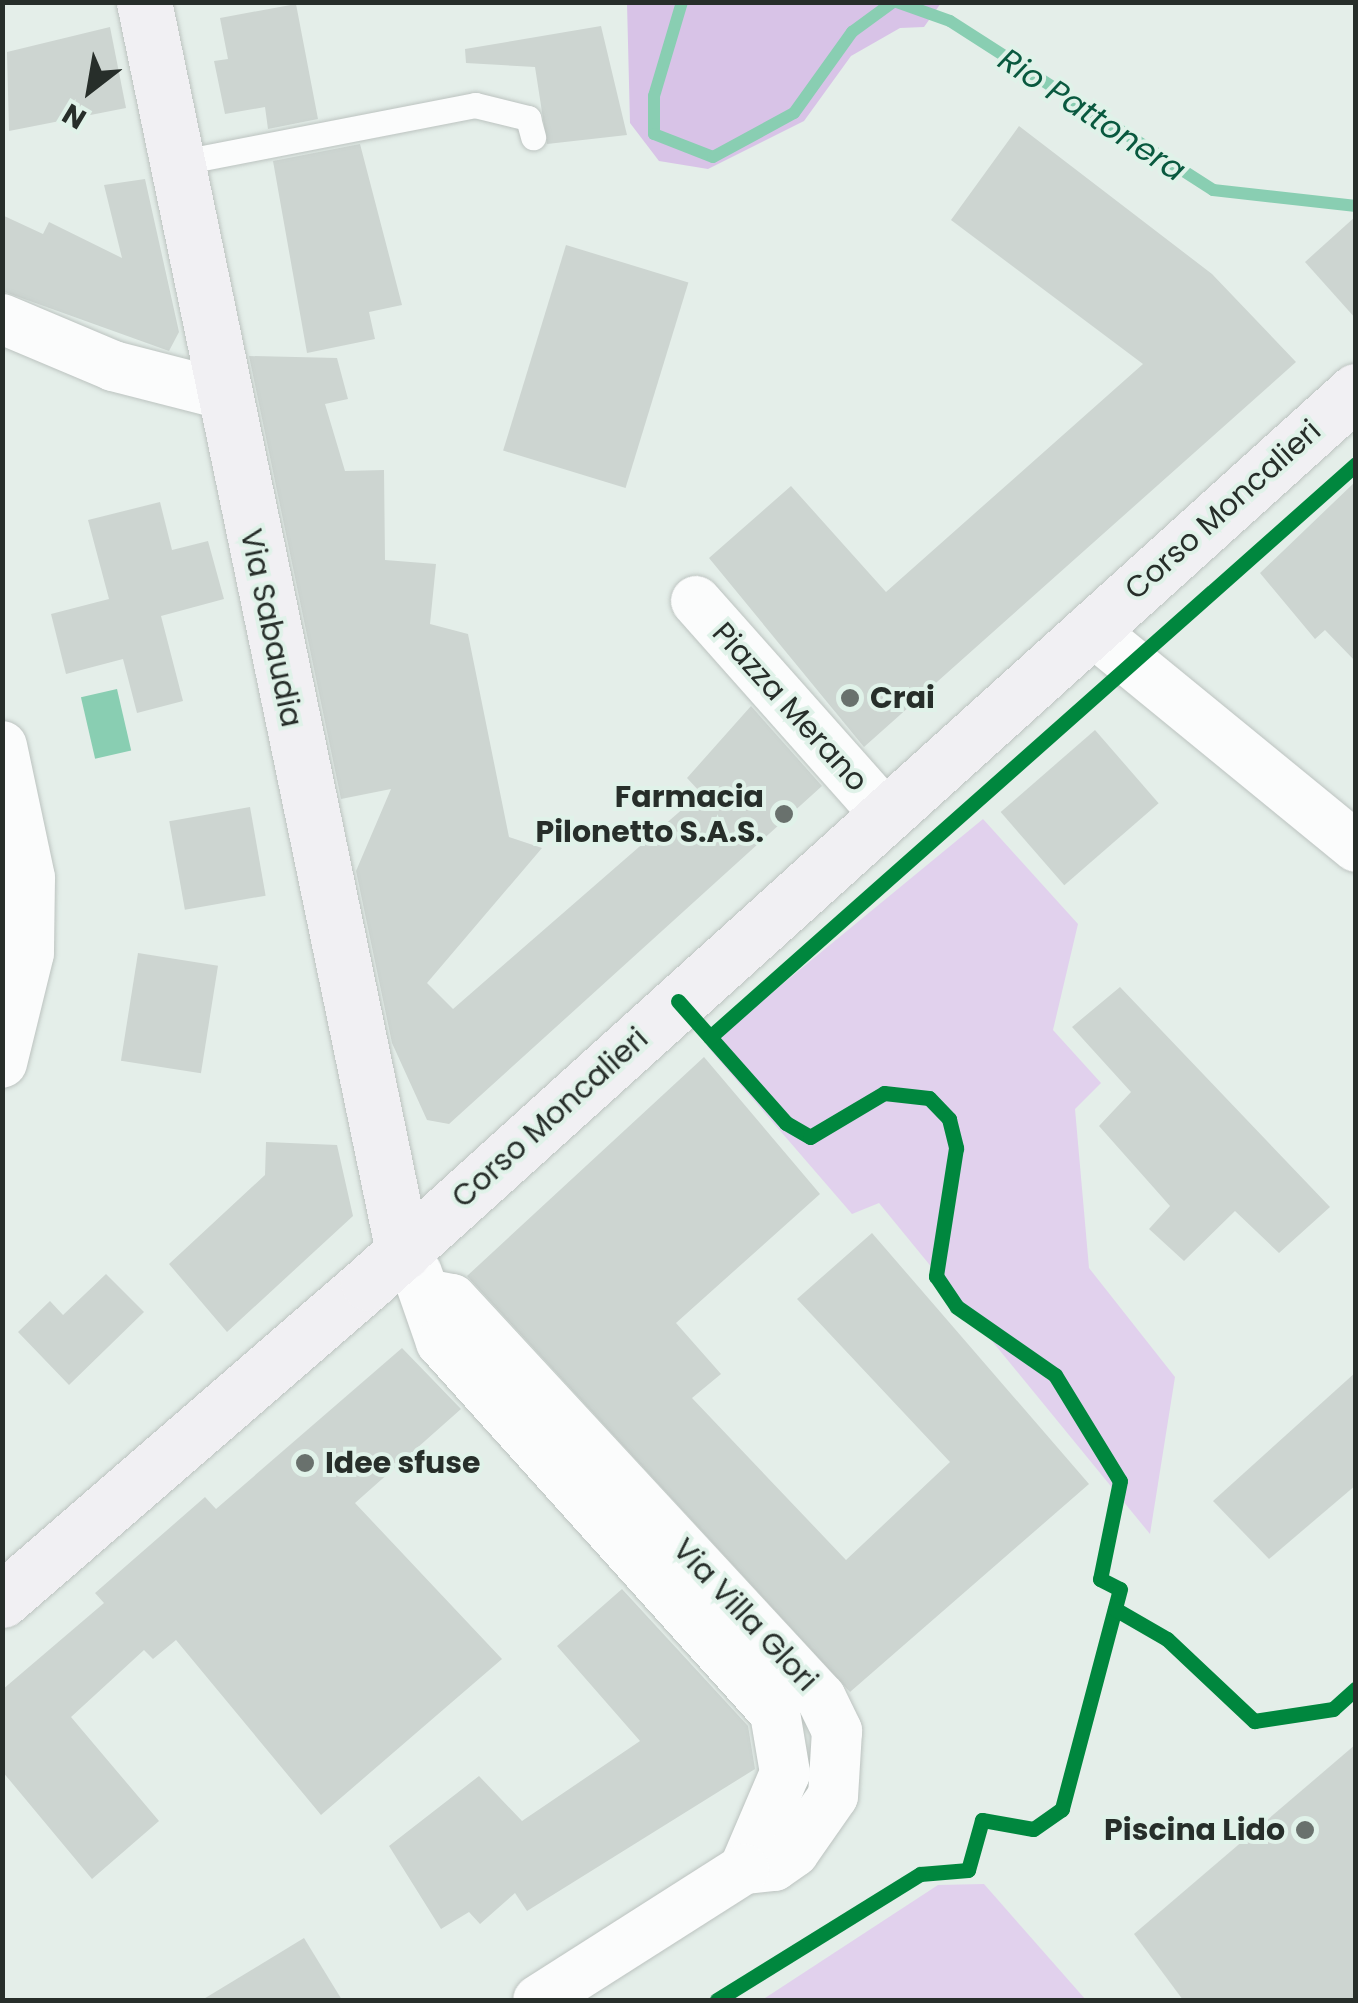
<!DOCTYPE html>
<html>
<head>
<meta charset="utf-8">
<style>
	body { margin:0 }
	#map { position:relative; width:1358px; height:2003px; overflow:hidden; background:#e4eee9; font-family:Poppins,sans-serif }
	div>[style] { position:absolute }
	.green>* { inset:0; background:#e1d1ed }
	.forest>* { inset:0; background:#d8c3e7 }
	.water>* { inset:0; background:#89ceb2; transform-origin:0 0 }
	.stream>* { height:12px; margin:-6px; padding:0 6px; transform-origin:6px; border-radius:6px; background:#89ceb2 }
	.building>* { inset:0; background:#cdd5d1; transform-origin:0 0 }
	.roads { filter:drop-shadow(0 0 2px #bcc3c0) drop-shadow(0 0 2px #bcc3c0) }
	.lane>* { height:25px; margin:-12.5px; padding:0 12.5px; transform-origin:12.5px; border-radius:12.5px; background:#fbfcfc }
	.street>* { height:50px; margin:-25px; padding:0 25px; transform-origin:25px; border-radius:25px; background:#fbfcfc }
	.secondary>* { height:55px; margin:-27.5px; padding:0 27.5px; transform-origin:27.5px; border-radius:27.5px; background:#f1f0f3 }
	.cycleway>* { height:15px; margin:-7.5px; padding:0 7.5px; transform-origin:7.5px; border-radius:7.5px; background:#00873e }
	.dots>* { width:28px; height:28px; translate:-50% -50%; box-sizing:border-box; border:5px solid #e0f2e9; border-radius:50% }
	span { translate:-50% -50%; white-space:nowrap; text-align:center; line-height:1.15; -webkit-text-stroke:8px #e0f2e9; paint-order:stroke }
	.street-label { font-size:30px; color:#272e2a }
	.poi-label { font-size:30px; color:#272e2a; font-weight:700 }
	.left { translate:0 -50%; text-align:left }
	.right { translate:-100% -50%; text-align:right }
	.water-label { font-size:32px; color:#09593f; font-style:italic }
	.frame { position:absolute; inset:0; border:5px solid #272e2a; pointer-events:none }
	.north { position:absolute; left:40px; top:40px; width:100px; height:100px; -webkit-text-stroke:8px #e0f2e9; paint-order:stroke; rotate:211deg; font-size:28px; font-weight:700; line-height:40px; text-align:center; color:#272e2a }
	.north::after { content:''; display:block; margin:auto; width:35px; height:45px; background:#272e2a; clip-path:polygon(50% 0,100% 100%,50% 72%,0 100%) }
</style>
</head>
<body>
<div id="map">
	<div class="green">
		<div style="clip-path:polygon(983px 819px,1078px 924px,1053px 1030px,1101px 1083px,1075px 1109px,1089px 1268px,1175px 1377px,1150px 1534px,879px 1203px,852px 1214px,707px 1046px)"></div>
		<div style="clip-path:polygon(984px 1884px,1086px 2000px,762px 2000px,938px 1885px)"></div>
	</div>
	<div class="forest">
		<div style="clip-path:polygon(941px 3px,924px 27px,900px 28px,851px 56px,804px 121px,708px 169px,659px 161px,630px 123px,627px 3px)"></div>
	</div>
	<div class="water">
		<div style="left:117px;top:689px;width:63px;height:37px;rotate:77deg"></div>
	</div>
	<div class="stream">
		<div style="left:682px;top:2px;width:98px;rotate:106.6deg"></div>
		<div style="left:654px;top:96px;width:38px;rotate:90deg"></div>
		<div style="left:654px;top:134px;width:63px;rotate:21.3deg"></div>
		<div style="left:713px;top:157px;width:92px;rotate:-28.5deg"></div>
		<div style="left:794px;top:113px;width:100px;rotate:-54.4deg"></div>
		<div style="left:852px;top:32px;width:51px;rotate:-36.2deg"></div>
		<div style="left:897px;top:2px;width:56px;rotate:19.7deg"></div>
		<div style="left:950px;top:21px;width:313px;rotate:32.7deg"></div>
		<div style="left:1213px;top:190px;width:144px;rotate:6.4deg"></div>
	</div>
	<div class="building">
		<div style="clip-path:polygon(296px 4px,318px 119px,268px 129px,265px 107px,225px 114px,214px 61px,228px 59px,220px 18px)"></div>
		<div style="clip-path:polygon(601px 26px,627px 135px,547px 144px,535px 67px,466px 63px,465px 49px)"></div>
		<div style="clip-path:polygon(110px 27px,126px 108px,9px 131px,7px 52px)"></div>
		<div style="clip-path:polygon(1019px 126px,1212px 274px,1296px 362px,864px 747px,709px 558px,791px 486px,886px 592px,1143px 364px,951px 220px)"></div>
		<div style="clip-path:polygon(360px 144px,402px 305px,369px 312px,375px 339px,307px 353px,273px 161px)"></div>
		<div style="clip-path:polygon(145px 179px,179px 332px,169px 351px,2px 291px,2px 215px,43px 234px,49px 222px,122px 258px,104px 185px)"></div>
		<div style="clip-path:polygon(1356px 216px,1356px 319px,1305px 262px)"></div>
		<div style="left:566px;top:245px;width:128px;height:215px;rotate:17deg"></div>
		<div style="clip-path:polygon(249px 356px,337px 358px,348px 399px,325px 404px,345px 471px,384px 470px,385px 560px,436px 564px,430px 624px,468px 634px,509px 837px,542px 848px,427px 983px,453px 1009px,701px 793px,687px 778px,751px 706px,822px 786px,449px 1124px,427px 1120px,392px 1043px,356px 871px,391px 789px,341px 799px)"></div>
		<div style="clip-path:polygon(1356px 481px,1356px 662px,1325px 630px,1315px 639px,1260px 573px)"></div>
		<div style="clip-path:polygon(160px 502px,172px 550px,208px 541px,224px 599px,161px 616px,183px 701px,137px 713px,123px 659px,66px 674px,51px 614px,109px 599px,88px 520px)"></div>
		<div style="left:1095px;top:730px;width:97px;height:125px;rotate:49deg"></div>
		<div style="left:250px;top:807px;width:90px;height:82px;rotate:80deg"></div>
		<div style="left:138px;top:953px;width:81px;height:109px;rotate:9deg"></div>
		<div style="clip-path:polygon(1120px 987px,1330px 1207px,1279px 1253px,1235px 1211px,1184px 1261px,1149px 1229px,1170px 1206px,1099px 1126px,1131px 1092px,1072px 1027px)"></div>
		<div style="clip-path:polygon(704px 1057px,820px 1194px,676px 1323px,721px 1374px,692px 1398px,846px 1560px,950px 1462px,797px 1299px,872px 1233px,1089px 1484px,850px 1692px,467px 1276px)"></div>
		<div style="clip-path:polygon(266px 1142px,337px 1145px,353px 1216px,227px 1332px,169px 1264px,265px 1175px)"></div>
		<div style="clip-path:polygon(106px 1274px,144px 1312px,69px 1385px,18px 1332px,50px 1301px,63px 1315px)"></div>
		<div style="clip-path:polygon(402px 1348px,461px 1409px,355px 1503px,502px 1659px,321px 1815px,176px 1640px,153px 1659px,144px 1650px,71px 1717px,159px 1821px,92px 1879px,2px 1771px,2px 1690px,104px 1603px,95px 1593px,205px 1497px,216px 1509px)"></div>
		<div style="clip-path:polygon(1356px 1372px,1356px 1485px,1269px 1559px,1213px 1501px)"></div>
		<div style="clip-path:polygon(622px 1589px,748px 1726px,755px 1769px,527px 1911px,515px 1893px,480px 1924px,469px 1912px,441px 1929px,389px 1846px,479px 1776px,522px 1821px,640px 1741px,557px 1646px)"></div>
		<div style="clip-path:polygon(1356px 1744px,1356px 2000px,1183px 2000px,1134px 1934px)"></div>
		<div style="clip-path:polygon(304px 1938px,342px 2000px,202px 2000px)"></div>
	</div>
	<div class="roads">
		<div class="lane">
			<div style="left:177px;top:163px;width:304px;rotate:-11deg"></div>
			<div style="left:475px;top:105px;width:55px;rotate:13.8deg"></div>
			<div style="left:528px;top:118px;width:20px;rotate:75deg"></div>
		</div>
		<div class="street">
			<div style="left:2px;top:319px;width:121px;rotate:22.9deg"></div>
			<div style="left:113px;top:366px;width:113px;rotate:14.4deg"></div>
			<div style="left:696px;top:601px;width:283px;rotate:48.4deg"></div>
			<div style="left:1090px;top:629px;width:344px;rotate:39.3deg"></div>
			<div style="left:2px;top:746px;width:135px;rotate:78deg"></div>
			<div style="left:30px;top:878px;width:75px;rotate:90.8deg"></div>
			<div style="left:29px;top:953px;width:113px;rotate:103.8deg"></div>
			<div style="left:417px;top:1273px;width:73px;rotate:70.8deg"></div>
			<div style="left:441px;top:1342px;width:499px;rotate:48deg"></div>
			<div style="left:775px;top:1713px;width:61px;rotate:80.5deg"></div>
			<div style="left:785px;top:1773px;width:104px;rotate:113.1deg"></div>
			<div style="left:431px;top:1295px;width:21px;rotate:11deg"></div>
			<div style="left:452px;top:1299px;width:543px;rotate:47.24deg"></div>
			<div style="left:821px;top:1698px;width:37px;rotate:64deg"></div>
			<div style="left:837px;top:1731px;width:65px;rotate:93.5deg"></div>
			<div style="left:833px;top:1796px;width:68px;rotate:124.9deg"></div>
			<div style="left:794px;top:1852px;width:24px;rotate:145deg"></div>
			<div style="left:774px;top:1866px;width:30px;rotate:174deg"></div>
			<div style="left:744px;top:1869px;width:244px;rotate:147.5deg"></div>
		</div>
		<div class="secondary">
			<div style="left:144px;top:2px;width:1277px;rotate:78.29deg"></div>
			<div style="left:2px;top:1600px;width:484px;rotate:-40.9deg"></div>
			<div style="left:368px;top:1283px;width:1331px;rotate:-42.08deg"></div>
		</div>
	</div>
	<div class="cycleway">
		<div style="left:678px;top:1001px;width:163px;rotate:48.5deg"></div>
		<div style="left:786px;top:1123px;width:28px;rotate:30deg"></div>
		<div style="left:810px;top:1137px;width:86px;rotate:-30.7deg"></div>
		<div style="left:884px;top:1093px;width:45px;rotate:6.3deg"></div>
		<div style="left:929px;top:1098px;width:29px;rotate:46deg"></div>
		<div style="left:949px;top:1119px;width:30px;rotate:76deg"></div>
		<div style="left:956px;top:1148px;width:130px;rotate:98.9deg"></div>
		<div style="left:936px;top:1276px;width:37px;rotate:56deg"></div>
		<div style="left:957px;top:1307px;width:119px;rotate:34.8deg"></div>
		<div style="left:1055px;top:1375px;width:124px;rotate:58.5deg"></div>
		<div style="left:1120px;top:1481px;width:100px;rotate:101.5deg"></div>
		<div style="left:1100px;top:1579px;width:22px;rotate:27deg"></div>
		<div style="left:1120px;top:1589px;width:228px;rotate:104.8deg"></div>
		<div style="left:1062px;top:1809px;width:35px;rotate:145deg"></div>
		<div style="left:1033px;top:1829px;width:52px;rotate:-170deg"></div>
		<div style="left:982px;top:1820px;width:52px;rotate:105.6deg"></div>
		<div style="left:968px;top:1870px;width:48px;rotate:175.2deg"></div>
		<div style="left:920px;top:1874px;width:239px;rotate:148.2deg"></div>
		<div style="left:710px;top:1037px;width:864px;rotate:-41.57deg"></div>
		<div style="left:1115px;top:1609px;width:60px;rotate:30deg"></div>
		<div style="left:1167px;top:1639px;width:120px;rotate:43.3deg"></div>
		<div style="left:1254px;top:1721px;width:80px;rotate:-8.6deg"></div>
		<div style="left:1333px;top:1709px;width:31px;rotate:-42deg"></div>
	</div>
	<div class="dots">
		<div style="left:850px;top:698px;background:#69716d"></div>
		<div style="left:784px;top:814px;background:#69716d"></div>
		<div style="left:305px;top:1463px;background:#69716d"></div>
		<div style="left:1305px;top:1830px;background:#69716d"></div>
	</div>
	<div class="street-label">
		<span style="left:1223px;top:510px;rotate:-42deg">Corso Moncalieri</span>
		<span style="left:271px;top:628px;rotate:78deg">Via Sabaudia</span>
		<span style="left:790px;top:707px;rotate:48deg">Piazza Merano</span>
		<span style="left:550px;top:1118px;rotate:-42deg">Corso Moncalieri</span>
		<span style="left:745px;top:1615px;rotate:47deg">Via Villa Glori</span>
	</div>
	<div class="poi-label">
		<span class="left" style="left:870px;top:698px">Crai</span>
		<span class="right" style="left:764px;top:814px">Farmacia<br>Pilonetto S.A.S.</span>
		<span class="left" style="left:325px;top:1463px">Idee sfuse</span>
		<span class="right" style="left:1285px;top:1830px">Piscina Lido</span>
	</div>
	<div class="water-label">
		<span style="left:1092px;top:115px;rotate:33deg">Rio Pattonera</span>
	</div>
	<div class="frame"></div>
	<div class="north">N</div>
</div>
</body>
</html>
